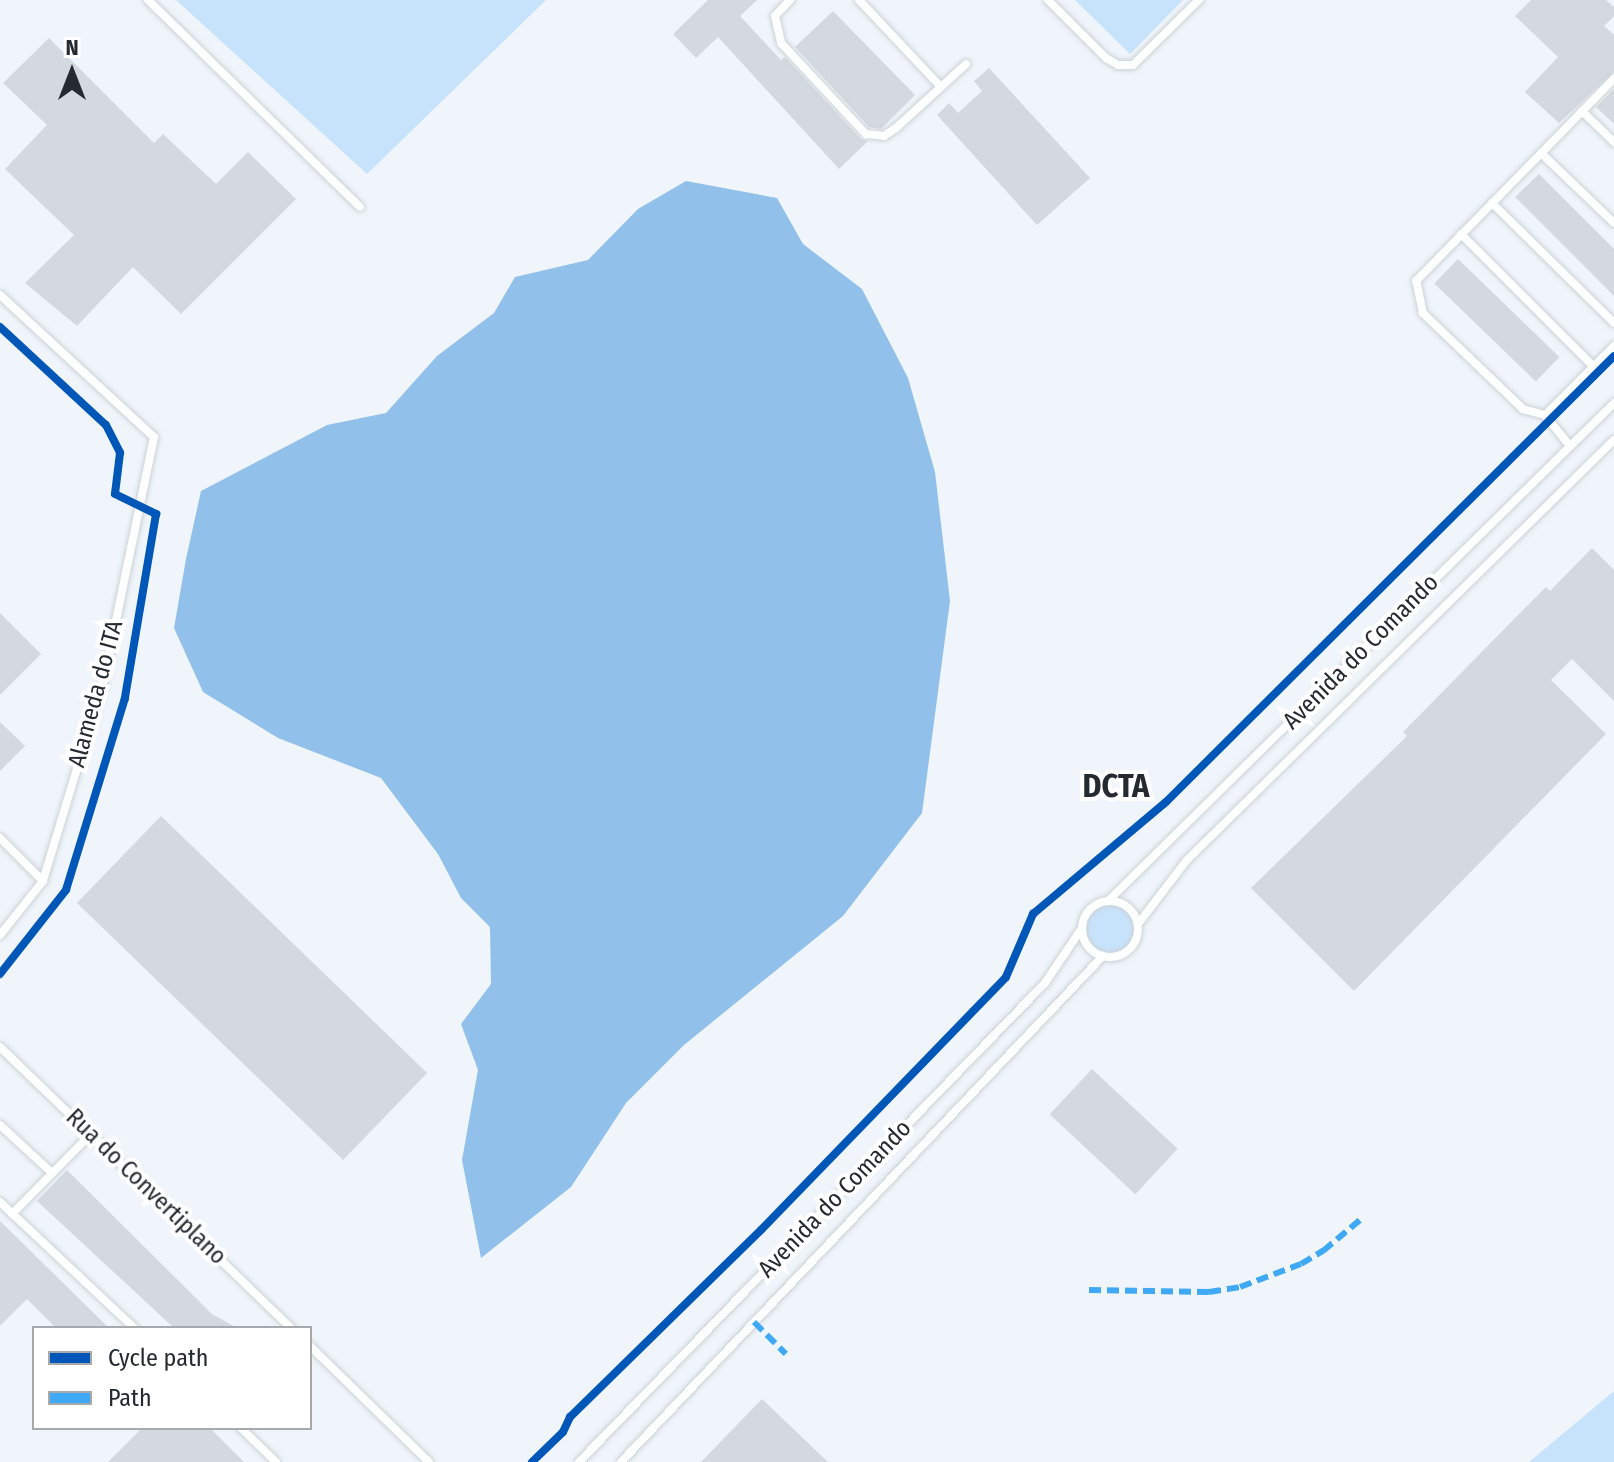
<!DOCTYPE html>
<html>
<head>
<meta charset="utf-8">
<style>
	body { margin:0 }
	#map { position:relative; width:1614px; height:1462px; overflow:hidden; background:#eff5fa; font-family:"Fira Sans Condensed",sans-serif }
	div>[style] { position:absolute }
	.green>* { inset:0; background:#c7e3fc }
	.round { border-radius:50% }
	.water>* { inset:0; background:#91c0eb }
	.building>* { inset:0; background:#d3d9de; transform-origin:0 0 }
	.roads { filter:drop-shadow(0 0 2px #ccd2d7) drop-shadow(0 0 2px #ccd2d7) }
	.service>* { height:8px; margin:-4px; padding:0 4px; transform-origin:4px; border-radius:4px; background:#fdfefe }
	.service>.ring { margin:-4px; padding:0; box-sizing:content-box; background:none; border:8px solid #fdfefe; border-radius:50% }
	.quiet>* { height:6px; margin-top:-3px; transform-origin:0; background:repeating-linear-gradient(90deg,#3fa9f5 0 12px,transparent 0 18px) }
	.cycleway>* { height:8px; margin:-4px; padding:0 4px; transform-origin:4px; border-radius:4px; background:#0057b8 }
	span { translate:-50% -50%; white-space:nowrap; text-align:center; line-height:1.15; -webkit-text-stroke:8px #fff; paint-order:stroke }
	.street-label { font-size:24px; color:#242a30 }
	.district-label { font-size:32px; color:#242a30; font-weight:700 }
	.legend { position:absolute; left:32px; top:1326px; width:280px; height:104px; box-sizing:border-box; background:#fff; border:2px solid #a7aaac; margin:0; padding:10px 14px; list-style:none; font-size:24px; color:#242a30 }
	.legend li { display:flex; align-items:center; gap:16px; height:40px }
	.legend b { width:40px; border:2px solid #a7aaac }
	.north { position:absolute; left:32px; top:32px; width:80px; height:80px; -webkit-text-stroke:6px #fff; paint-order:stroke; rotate:0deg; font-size:22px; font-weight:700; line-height:32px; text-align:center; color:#242a30 }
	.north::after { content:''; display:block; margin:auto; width:28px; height:36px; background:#242a30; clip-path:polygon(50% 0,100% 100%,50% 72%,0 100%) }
</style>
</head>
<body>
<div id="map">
	<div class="green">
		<div style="clip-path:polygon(176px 0,546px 0,367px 174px)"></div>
		<div style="clip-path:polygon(1075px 0,1183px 0,1130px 54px)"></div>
		<div class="round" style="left:1086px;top:905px;width:48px;height:48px"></div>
		<div style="clip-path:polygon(1614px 1391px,1614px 1462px,1529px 1462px)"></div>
	</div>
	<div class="water">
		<div style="clip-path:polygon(686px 181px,777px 198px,803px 244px,862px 289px,908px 378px,935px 472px,950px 601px,922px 813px,843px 916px,684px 1045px,626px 1103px,571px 1187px,481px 1258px,462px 1160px,478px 1070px,461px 1024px,491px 984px,490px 927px,461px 898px,438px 854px,381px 778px,278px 738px,203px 692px,174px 628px,186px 559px,201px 491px,327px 425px,386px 413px,437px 356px,494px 313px,515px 277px,588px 260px,638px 209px)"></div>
	</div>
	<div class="building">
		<div style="clip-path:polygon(708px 0,757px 0,740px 16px,781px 60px,785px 57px,861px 139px,868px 141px,839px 169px,718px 37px,696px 58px,673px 34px)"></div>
		<div style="clip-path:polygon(1531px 0,1606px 0,1614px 7px,1614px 16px,1604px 26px,1614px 35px,1614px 72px,1559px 123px,1525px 92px,1558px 57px,1515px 16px)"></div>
		<div style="clip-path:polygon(833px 11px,915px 95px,881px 129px,869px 127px,795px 47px)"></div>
		<div style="clip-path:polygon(49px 38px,154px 143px,163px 134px,216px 184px,248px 152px,296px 199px,181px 314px,133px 267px,77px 326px,25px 283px,74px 235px,5px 169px,47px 125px,3px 83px)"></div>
		<div style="clip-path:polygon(989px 68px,1090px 178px,1037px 225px,937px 115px,949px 103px,958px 113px,982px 91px,974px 81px)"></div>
		<div style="clip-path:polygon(1614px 89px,1614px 124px,1596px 107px)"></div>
		<div style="clip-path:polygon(1539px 174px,1614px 249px,1614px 296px,1515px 197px)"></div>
		<div style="left:1458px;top:259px;width:141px;height:34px;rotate:44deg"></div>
		<div style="clip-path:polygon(1592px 548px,1614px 570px,1614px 701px,1572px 659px,1551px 680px,1606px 734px,1354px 991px,1251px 888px,1407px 736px,1403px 732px,1521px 612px,1546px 587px,1550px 591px)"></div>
		<div style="clip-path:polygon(0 613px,41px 654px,0 695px)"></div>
		<div style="clip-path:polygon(0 722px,25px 746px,0 771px)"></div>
		<div style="left:161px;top:816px;width:370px;height:121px;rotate:44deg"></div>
		<div style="left:1092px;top:1069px;width:117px;height:62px;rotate:43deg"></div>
		<div style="clip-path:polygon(67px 1170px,212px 1314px,237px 1328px,174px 1328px,37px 1201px)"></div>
		<div style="clip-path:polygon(0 1221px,109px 1328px,56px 1328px,27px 1299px,0 1326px)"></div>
		<div style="clip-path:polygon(762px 1399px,828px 1462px,701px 1462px)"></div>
		<div style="clip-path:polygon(142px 1428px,210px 1428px,244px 1462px,108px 1462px)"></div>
	</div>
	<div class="roads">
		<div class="service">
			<div style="left:148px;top:0;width:296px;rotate:44.3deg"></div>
			<div style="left:790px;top:0;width:22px;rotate:133deg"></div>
			<div style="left:775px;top:16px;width:28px;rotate:77deg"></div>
			<div style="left:781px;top:43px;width:125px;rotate:47deg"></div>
			<div style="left:866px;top:134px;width:18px;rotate:6deg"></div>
			<div style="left:884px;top:136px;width:14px;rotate:-34deg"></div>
			<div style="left:896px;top:128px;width:95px;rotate:-42.4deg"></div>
			<div style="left:859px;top:0;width:118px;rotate:46.7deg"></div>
			<div style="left:1048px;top:0;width:82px;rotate:45deg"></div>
			<div style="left:1106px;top:58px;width:14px;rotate:30deg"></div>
			<div style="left:1118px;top:65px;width:15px"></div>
			<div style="left:1133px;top:65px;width:93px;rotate:-44.6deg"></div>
			<div style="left:1582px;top:111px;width:45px;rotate:44.1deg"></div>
			<div style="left:1541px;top:153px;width:101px;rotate:43.8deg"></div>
			<div style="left:1492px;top:203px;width:171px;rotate:44.5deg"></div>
			<div style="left:1461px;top:234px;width:188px;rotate:45deg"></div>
			<div style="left:0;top:295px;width:209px;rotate:42.7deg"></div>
			<div style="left:154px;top:437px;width:251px;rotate:101.7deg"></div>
			<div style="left:103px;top:683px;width:207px;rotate:106.9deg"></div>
			<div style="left:43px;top:881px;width:69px;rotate:128.5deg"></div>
			<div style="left:1545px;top:415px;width:98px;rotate:-45deg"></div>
			<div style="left:1570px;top:446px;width:40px;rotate:-129deg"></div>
			<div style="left:1545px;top:415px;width:23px;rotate:-165deg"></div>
			<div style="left:1523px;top:409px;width:139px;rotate:-136.2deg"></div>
			<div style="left:1423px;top:313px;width:33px;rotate:-102deg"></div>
			<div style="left:1416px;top:281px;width:283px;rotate:-45.6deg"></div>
			<div style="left:0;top:838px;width:61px;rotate:45deg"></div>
			<div class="ring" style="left:1082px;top:901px;width:48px;height:48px"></div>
			<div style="left:1108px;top:901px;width:710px;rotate:-44.54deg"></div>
			<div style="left:1138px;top:924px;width:81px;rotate:-52.6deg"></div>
			<div style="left:1187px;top:860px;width:599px;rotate:-44.53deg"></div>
			<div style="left:0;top:1047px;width:405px;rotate:44deg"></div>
			<div style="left:0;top:1125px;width:71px;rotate:42.7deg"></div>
			<div style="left:0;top:1202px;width:184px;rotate:43.2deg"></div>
			<div style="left:12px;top:1214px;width:112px;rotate:-45.4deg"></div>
			<div style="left:310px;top:1346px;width:166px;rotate:44.3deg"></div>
			<div style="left:241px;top:1428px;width:49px;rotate:44.2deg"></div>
			<div style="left:579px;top:1462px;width:668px;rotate:-45.79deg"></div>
			<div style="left:1045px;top:983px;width:66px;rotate:-56.1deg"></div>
			<div style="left:621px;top:1462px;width:699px;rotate:-46.39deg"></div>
		</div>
	</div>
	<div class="quiet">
		<div style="left:1089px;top:1290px;width:120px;rotate:1deg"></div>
		<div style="left:1209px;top:1292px;width:31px;rotate:-9deg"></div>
		<div style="left:1240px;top:1287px;width:65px;rotate:-20.7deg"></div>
		<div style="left:1301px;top:1264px;width:26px;rotate:-31deg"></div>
		<div style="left:1323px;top:1251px;width:48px;rotate:-40deg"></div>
		<div style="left:754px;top:1322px;width:45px;rotate:45deg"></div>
	</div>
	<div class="cycleway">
		<div style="left:0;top:327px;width:144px;rotate:42.8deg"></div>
		<div style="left:106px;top:425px;width:31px;rotate:63deg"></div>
		<div style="left:120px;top:453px;width:41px;rotate:97deg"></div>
		<div style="left:115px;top:494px;width:46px;rotate:26deg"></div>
		<div style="left:156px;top:514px;width:187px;rotate:99.6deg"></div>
		<div style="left:125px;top:698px;width:201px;rotate:107.1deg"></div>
		<div style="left:66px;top:890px;width:107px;rotate:128.2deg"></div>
		<div style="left:532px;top:1462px;width:43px;rotate:-44.1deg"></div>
		<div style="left:563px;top:1432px;width:17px;rotate:-65deg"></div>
		<div style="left:570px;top:1417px;width:267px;rotate:-44.4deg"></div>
		<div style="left:761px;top:1230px;width:352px;rotate:-45.9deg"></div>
		<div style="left:1006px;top:977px;width:69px;rotate:-66.8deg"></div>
		<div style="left:1033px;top:914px;width:174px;rotate:-40.1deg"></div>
		<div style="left:1166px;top:802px;width:632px;rotate:-44.87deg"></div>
	</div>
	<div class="street-label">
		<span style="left:1361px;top:652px;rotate:-45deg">Avenida do Comando</span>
		<span style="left:96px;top:694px;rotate:-75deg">Alameda do ITA</span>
		<span style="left:146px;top:1187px;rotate:44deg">Rua do Convertiplano</span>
		<span style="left:835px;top:1199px;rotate:-46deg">Avenida do Comando</span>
	</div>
	<div class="district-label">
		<span style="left:1116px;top:786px">DCTA</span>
	</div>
	<ul class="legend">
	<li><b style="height:10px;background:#0057b8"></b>Cycle path</li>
	<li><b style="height:10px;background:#3fa9f5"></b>Path</li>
	</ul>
	<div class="north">N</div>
</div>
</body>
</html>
